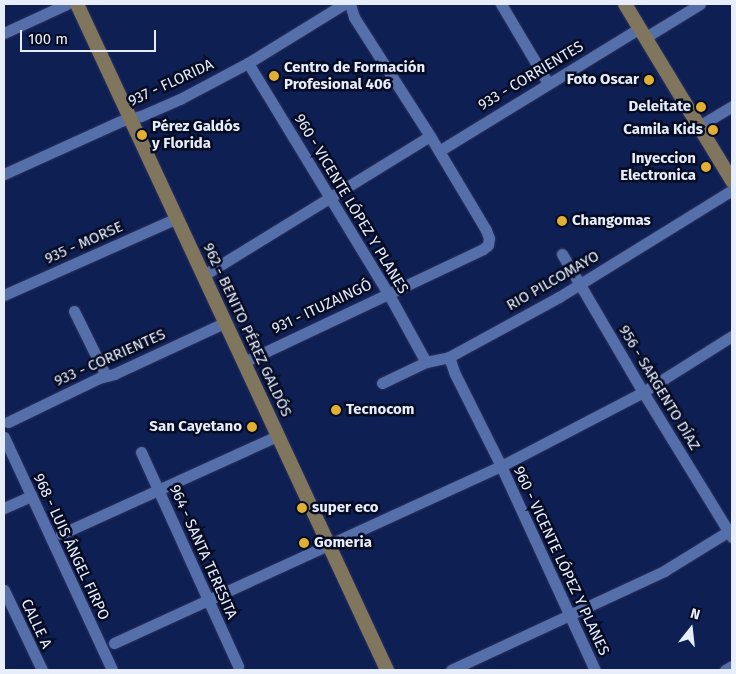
<!DOCTYPE html>
<html>
<head>
<meta charset="utf-8">
<style>
	body { margin:0 }
	#map { position:relative; width:736px; height:674px; overflow:hidden; background:#0e1f53; font-family:"Fira Sans",sans-serif }
	div>[style] { position:absolute }
	.roads { filter:drop-shadow(0 0 1px #2f335e) drop-shadow(0 0 1px #2f335e) }
	.minor>* { height:11px; margin:-5.5px; padding:0 5.5px; transform-origin:5.5px; border-radius:5.5px; background:#556faa }
	.major>* { height:14px; margin:-7px; padding:0 7px; transform-origin:7px; border-radius:7px; background:#80765d }
	.dots>* { width:14px; height:14px; translate:-50% -50%; box-sizing:border-box; border:2px solid #050c23; border-radius:50% }
	span { translate:-50% -50%; white-space:nowrap; text-align:center; line-height:1.15; -webkit-text-stroke:5px #050c23; paint-order:stroke }
	.poi-label { font-size:15px; color:#e7edfb; font-weight:700 }
	.left { translate:0 -50%; text-align:left }
	.right { translate:-100% -50%; text-align:right }
	.street-label { font-size:15px; color:#e7edfb }
	.frame { position:absolute; inset:0; border:5px solid #e7edfb; pointer-events:none }
	.north { position:absolute; left:666px; top:604px; width:50px; height:50px; -webkit-text-stroke:4px #050c23; paint-order:stroke; rotate:16deg; font-size:14px; font-weight:700; line-height:20px; text-align:center; color:#e7edfb }
	.north::after { content:''; display:block; margin:auto; width:18px; height:22px; background:#e7edfb; clip-path:polygon(50% 0,100% 100%,50% 72%,0 100%) }
	.scale { position:absolute; left:20px; top:30px; width:136px; height:22px; box-sizing:border-box; border:2px solid #e7edfb; border-top:0; padding-left:6px; font-size:15px; line-height:18px; white-space:nowrap; color:#e7edfb; -webkit-text-stroke:4px #050c23; paint-order:stroke }
</style>
</head>
<body>
<div id="map">
	<div class="roads">
		<div class="minor">
			<div style="left:501px;top:4px;width:92px;rotate:59.3deg"></div>
			<div style="left:4px;top:33px;width:69px;rotate:-24.7deg"></div>
			<div style="left:646px;top:37px;width:63px;rotate:-31.4deg"></div>
			<div style="left:248px;top:63px;width:269px;rotate:58.7deg"></div>
			<div style="left:388px;top:293px;width:79px;rotate:61.2deg"></div>
			<div style="left:699px;top:126px;width:39px;rotate:-31deg"></div>
			<div style="left:439px;top:151px;width:236px;rotate:-31.5deg"></div>
			<div style="left:4px;top:174px;width:128px;rotate:-24.4deg"></div>
			<div style="left:121px;top:121px;width:21px;rotate:-14deg"></div>
			<div style="left:141px;top:116px;width:43px;rotate:-23.6deg"></div>
			<div style="left:180px;top:99px;width:77px;rotate:-27.9deg"></div>
			<div style="left:248px;top:63px;width:113px;rotate:-31.6deg"></div>
			<div style="left:562px;top:254px;width:160px;rotate:59.6deg"></div>
			<div style="left:643px;top:392px;width:170px;rotate:58.5deg"></div>
			<div style="left:204px;top:275px;width:265px;rotate:-31.6deg"></div>
			<div style="left:4px;top:295px;width:189px;rotate:-24deg"></div>
			<div style="left:74px;top:311px;width:72px;rotate:63.8deg"></div>
			<div style="left:449px;top:357px;width:18px;rotate:71deg"></div>
			<div style="left:455px;top:374px;width:103px;rotate:63.4deg"></div>
			<div style="left:501px;top:466px;width:225px;rotate:65.3deg"></div>
			<div style="left:244px;top:362px;width:264px;rotate:-25.3deg"></div>
			<div style="left:483px;top:249px;width:6px;rotate:-39deg"></div>
			<div style="left:488px;top:245px;width:7px;rotate:-82deg"></div>
			<div style="left:489px;top:238px;width:9px;rotate:-111deg"></div>
			<div style="left:486px;top:230px;width:109px;rotate:-120.8deg"></div>
			<div style="left:430px;top:136px;width:141px;rotate:-122.6deg"></div>
			<div style="left:354px;top:17px;width:14px;rotate:-107deg"></div>
			<div style="left:382px;top:383px;width:49px;rotate:-25.5deg"></div>
			<div style="left:426px;top:362px;width:24px;rotate:-12deg"></div>
			<div style="left:449px;top:357px;width:125px;rotate:-28.6deg"></div>
			<div style="left:559px;top:297px;width:203px;rotate:-31.7deg"></div>
			<div style="left:8px;top:422px;width:101px;rotate:-25.8deg"></div>
			<div style="left:99px;top:378px;width:16px;rotate:-15deg"></div>
			<div style="left:114px;top:374px;width:123px;rotate:-24.9deg"></div>
			<div style="left:4px;top:437px;width:257px;rotate:65.1deg"></div>
			<div style="left:141px;top:452px;width:235px;rotate:65.6deg"></div>
			<div style="left:4px;top:508px;width:30px;rotate:-24deg"></div>
			<div style="left:61px;top:534px;width:239px;rotate:-24.4deg"></div>
			<div style="left:4px;top:590px;width:89px;rotate:64.6deg"></div>
			<div style="left:114px;top:643px;width:426px;rotate:-24.6deg"></div>
			<div style="left:501px;top:466px;width:160px;rotate:-27.5deg"></div>
			<div style="left:643px;top:392px;width:105px;rotate:-32.2deg"></div>
			<div style="left:451px;top:670px;width:235px;rotate:-24.9deg"></div>
			<div style="left:664px;top:571px;width:80px;rotate:-31.7deg"></div>
			<div style="left:725px;top:670px;width:8px;rotate:-30deg"></div>
		</div>
		<div class="major">
			<div style="left:77px;top:4px;width:735px;rotate:65.04deg"></div>
			<div style="left:625px;top:4px;width:207px;rotate:58.8deg"></div>
		</div>
	</div>
	<div class="dots">
		<div style="left:274px;top:76px;background:#e1af34"></div>
		<div style="left:649px;top:80px;background:#e1af34"></div>
		<div style="left:701px;top:107px;background:#e1af34"></div>
		<div style="left:713px;top:130px;background:#e1af34"></div>
		<div style="left:142px;top:135px;background:#e1af34"></div>
		<div style="left:706px;top:167px;background:#e1af34"></div>
		<div style="left:562px;top:221px;background:#e1af34"></div>
		<div style="left:336px;top:410px;background:#e1af34"></div>
		<div style="left:252px;top:427px;background:#e1af34"></div>
		<div style="left:302px;top:508px;background:#e1af34"></div>
		<div style="left:304px;top:543px;background:#e1af34"></div>
	</div>
	<div class="poi-label">
		<span class="left" style="left:284px;top:76px">Centro de Formación<br>Profesional 406</span>
		<span class="right" style="left:639px;top:80px">Foto Oscar</span>
		<span class="right" style="left:691px;top:107px">Deleitate</span>
		<span class="left" style="left:152px;top:135px">Pérez Galdós<br>y Florida</span>
		<span class="right" style="left:703px;top:130px">Camila Kids</span>
		<span class="right" style="left:696px;top:167px">Inyeccion<br>Electronica</span>
		<span class="left" style="left:572px;top:221px">Changomas</span>
		<span class="left" style="left:346px;top:410px">Tecnocom</span>
		<span class="right" style="left:242px;top:427px">San Cayetano</span>
		<span class="left" style="left:312px;top:508px">super eco</span>
		<span class="left" style="left:314px;top:543px">Gomeria</span>
	</div>
	<div class="street-label">
		<span style="left:531px;top:76px;rotate:-31deg">933 - CORRIENTES</span>
		<span style="left:171px;top:83px;rotate:-25deg">937 - FLORIDA</span>
		<span style="left:351px;top:204px;rotate:59deg">960 - VICENTE LÓPEZ Y PLANES</span>
		<span style="left:84px;top:243px;rotate:-24deg">935 - MORSE</span>
		<span style="left:553px;top:281px;rotate:-30deg">RIO PILCOMAYO</span>
		<span style="left:322px;top:307px;rotate:-25deg">931 - ITUZAINGÓ</span>
		<span style="left:247px;top:330px;rotate:65deg">962 - BENITO PÉREZ GALDÓS</span>
		<span style="left:110px;top:358px;rotate:-24deg">933 - CORRIENTES</span>
		<span style="left:659px;top:388px;rotate:59deg">956 - SARGENTO DÍAZ</span>
		<span style="left:71px;top:547px;rotate:65deg">968 - LUIS ÁNGEL FIRPO</span>
		<span style="left:203px;top:552px;rotate:66deg">964 - SANTA TERESITA</span>
		<span style="left:561px;top:561px;rotate:65deg">960 - VICENTE LÓPEZ Y PLANES</span>
		<span style="left:36px;top:624px;rotate:65deg">CALLE A</span>
	</div>
	<div class="frame"></div>
	<div class="north">N</div>
	<div class="scale">100 m</div>
</div>
</body>
</html>
